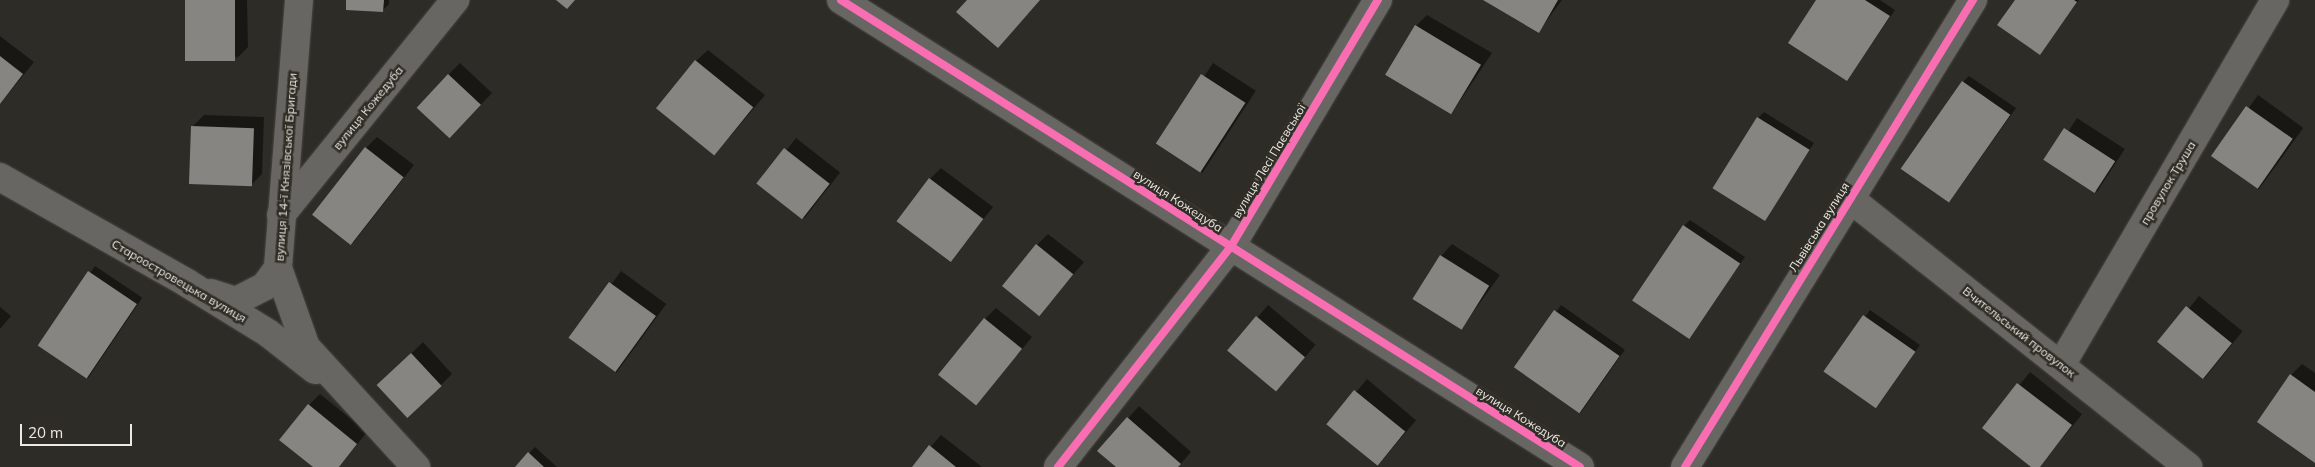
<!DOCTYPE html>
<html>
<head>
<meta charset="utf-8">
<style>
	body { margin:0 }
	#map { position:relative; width:2315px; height:467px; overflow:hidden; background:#2d2c27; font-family:Mulish,sans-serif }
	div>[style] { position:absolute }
	.shadow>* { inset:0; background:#0007; transform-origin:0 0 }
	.building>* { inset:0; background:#878582; transform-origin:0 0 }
	.roads { filter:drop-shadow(0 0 1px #484743) drop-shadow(0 0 1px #484743) }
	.minor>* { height:28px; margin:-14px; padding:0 14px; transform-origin:14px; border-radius:14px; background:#676662 }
	.cycleway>* { height:8px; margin:-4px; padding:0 4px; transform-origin:4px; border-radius:4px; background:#f96db3 }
	span { translate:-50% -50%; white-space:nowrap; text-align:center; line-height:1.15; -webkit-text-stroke:5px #2f2d25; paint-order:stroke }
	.street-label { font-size:12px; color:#eceae5 }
	.scale { position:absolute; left:20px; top:424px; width:112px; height:22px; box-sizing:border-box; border:2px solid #eceae5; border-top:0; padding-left:6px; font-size:15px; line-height:18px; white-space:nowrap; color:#eceae5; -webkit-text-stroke:4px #2f2d25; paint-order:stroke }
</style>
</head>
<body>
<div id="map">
	<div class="shadow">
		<div style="clip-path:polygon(187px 0,247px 0,248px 47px,237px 58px)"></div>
		<div style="clip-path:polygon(348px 0,389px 0,389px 4px,383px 10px)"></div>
		<div style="clip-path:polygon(1485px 0,1562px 0,1539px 31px)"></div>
		<div style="clip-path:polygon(1818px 0,1880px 0,1895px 10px,1847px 80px)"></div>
		<div style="clip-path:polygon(2016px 0,2079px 0,2040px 53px)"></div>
		<div style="clip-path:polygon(1427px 15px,1492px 53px,1452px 113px,1416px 26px)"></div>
		<div style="clip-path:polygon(0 36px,34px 62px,0 104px)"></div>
		<div style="clip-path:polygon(708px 50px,765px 95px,715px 154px,696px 61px)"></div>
		<div style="clip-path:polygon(460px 63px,492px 93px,461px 125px,448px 75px)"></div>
		<div style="left:1213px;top:63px;width:51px;height:98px;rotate:33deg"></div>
		<div style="clip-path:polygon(1969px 76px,2016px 108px,1950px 201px,1963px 82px)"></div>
		<div style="left:2258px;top:95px;width:56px;height:76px;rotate:36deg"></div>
		<div style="clip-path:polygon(1764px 112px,1814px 143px,1764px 218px,1758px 118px)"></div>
		<div style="clip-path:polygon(204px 115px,264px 117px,262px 174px,251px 185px,193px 126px)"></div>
		<div style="left:2077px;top:118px;width:57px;height:51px;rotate:33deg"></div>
		<div style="clip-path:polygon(377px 137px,414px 165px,353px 243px,366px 148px)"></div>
		<div style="left:796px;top:138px;width:56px;height:58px;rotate:38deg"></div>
		<div style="clip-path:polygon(941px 168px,993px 207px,950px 261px,930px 179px)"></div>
		<div style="clip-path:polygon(1690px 220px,1745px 257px,1688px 337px,1684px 226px)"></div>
		<div style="clip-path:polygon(1048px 234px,1084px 262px,1039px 315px,1037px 245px)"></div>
		<div style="clip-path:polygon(1452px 244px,1500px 275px,1461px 329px,1441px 256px)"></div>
		<div style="left:95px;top:266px;width:57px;height:97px;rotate:34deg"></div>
		<div style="left:621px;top:271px;width:56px;height:85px;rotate:36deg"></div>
		<div style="left:2199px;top:296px;width:56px;height:61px;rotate:39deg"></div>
		<div style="left:1268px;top:305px;width:62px;height:61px;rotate:40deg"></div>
		<div style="left:1561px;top:305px;width:78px;height:77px;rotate:35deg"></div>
		<div style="clip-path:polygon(0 307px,11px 316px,0 329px)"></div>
		<div style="clip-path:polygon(996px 308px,1032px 337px,977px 404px,985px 319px)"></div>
		<div style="left:1870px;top:310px;width:61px;height:76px;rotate:35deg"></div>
		<div style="clip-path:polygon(423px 342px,452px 374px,441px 385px,390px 374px)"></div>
		<div style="clip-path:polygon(2302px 364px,2315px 373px,2315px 461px,2291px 375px)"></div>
		<div style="left:2030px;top:372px;width:67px;height:72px;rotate:39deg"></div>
		<div style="left:1367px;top:379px;width:64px;height:60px;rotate:40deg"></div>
		<div style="clip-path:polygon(320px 394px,367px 432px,339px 467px,315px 467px,309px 405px)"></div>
		<div style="clip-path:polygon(1139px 406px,1191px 452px,1178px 467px,1118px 467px,1099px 451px)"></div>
		<div style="clip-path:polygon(941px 435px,982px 467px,913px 467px)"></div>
		<div style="clip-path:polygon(535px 447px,557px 467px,516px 467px)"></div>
	</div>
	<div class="building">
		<div style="left:185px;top:0;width:50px;height:61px"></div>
		<div style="clip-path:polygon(346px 0,384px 0,383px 12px,346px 10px)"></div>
		<div style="clip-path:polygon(556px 0,575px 0,567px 9px)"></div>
		<div style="clip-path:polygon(967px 0,1040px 0,998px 48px,956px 12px)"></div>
		<div style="clip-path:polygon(1483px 0,1558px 0,1539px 33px)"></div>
		<div style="clip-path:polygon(1816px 0,1865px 0,1890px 16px,1847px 81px,1788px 43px)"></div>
		<div style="clip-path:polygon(2015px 0,2074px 0,2077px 2px,2040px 55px,1997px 25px)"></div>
		<div style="left:1415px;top:25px;width:77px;height:58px;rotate:31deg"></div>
		<div style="clip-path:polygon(0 56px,23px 74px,0 104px)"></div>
		<div style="left:695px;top:60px;width:75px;height:62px;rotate:39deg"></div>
		<div style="left:448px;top:74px;width:45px;height:46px;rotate:43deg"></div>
		<div style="left:1201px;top:74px;width:53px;height:83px;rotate:33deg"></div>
		<div style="left:1962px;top:81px;width:59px;height:107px;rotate:35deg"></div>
		<div style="left:2246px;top:106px;width:57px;height:61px;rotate:35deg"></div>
		<div style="left:1757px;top:117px;width:62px;height:84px;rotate:32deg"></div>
		<div style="left:191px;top:126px;width:63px;height:58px;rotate:2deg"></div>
		<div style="left:2064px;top:128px;width:61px;height:38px;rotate:33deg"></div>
		<div style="left:365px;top:147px;width:49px;height:86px;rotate:38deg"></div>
		<div style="left:784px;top:148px;width:58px;height:45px;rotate:38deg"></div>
		<div style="left:929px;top:178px;width:68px;height:54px;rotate:37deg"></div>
		<div style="left:1683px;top:225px;width:69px;height:91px;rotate:34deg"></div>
		<div style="left:1036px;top:244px;width:48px;height:54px;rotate:39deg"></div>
		<div style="left:1440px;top:255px;width:58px;height:52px;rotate:32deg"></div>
		<div style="left:88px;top:271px;width:59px;height:90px;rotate:34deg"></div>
		<div style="left:609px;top:282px;width:58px;height:69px;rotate:36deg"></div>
		<div style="left:2186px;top:306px;width:59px;height:46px;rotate:39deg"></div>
		<div style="left:1554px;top:310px;width:80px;height:70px;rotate:35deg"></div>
		<div style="left:1863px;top:315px;width:64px;height:69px;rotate:35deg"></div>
		<div style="left:1256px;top:316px;width:64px;height:45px;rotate:40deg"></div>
		<div style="left:984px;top:318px;width:49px;height:73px;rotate:39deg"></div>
		<div style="left:411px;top:353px;width:45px;height:47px;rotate:47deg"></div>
		<div style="clip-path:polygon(2290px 374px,2315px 392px,2315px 463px,2257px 422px)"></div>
		<div style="clip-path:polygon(2017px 383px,2072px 425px,2040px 467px,2031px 467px,1982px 428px)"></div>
		<div style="left:1354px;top:390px;width:66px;height:44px;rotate:39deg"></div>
		<div style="clip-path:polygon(308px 404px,357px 444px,339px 467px,313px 467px,279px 440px)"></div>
		<div style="clip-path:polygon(1127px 417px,1181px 464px,1178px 467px,1116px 467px,1097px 451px)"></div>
		<div style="clip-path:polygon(929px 445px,956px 467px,912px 467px)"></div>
		<div style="clip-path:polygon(528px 452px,544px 467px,515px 467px)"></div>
	</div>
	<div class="roads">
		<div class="minor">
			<div style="left:299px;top:0;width:269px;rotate:94.5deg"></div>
			<div style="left:278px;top:268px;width:84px;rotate:70.5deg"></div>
			<div style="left:306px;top:347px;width:163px;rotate:47.5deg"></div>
			<div style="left:841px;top:0;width:874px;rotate:32.29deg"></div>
			<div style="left:0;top:177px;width:215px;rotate:29.5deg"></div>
			<div style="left:187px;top:283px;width:95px;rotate:31.7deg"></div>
			<div style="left:268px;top:333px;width:60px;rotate:38.2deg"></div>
			<div style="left:1849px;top:198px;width:433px;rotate:38.4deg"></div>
			<div style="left:281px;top:215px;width:277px;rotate:-51deg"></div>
			<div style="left:211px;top:293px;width:26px;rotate:18deg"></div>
			<div style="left:236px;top:301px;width:33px;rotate:-27deg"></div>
			<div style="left:265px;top:286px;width:22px;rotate:-54deg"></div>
			<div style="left:2061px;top:365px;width:423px;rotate:-59.6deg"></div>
			<div style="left:1058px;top:467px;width:278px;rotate:-51.9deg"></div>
			<div style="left:1230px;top:248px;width:289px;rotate:-59.2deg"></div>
			<div style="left:1685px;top:467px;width:549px;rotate:-58.34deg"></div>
		</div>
	</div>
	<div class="cycleway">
		<div style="left:841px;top:0;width:874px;rotate:32.29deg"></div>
		<div style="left:1058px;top:467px;width:278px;rotate:-51.9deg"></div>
		<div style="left:1230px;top:248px;width:289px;rotate:-59.2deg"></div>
		<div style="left:1685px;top:467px;width:549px;rotate:-58.34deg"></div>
	</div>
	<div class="street-label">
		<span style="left:368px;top:108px;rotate:-51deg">вулиця Кожедуба</span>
		<span style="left:1269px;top:161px;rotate:-59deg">вулиця Лесі Паєвської</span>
		<span style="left:286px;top:167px;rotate:-86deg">вулиця 14-ї Князівської Бригади</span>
		<span style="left:2168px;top:183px;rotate:-59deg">провулок Труша</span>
		<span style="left:1178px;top:201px;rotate:33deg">вулиця Кожедуба</span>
		<span style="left:1819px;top:227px;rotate:-58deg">Львівська вулиця</span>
		<span style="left:179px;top:281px;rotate:30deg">Староостровецька вулиця</span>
		<span style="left:2019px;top:332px;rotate:38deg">Вчительський провулок</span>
		<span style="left:1521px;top:417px;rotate:32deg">вулиця Кожедуба</span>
	</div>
	<div class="scale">20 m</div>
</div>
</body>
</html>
